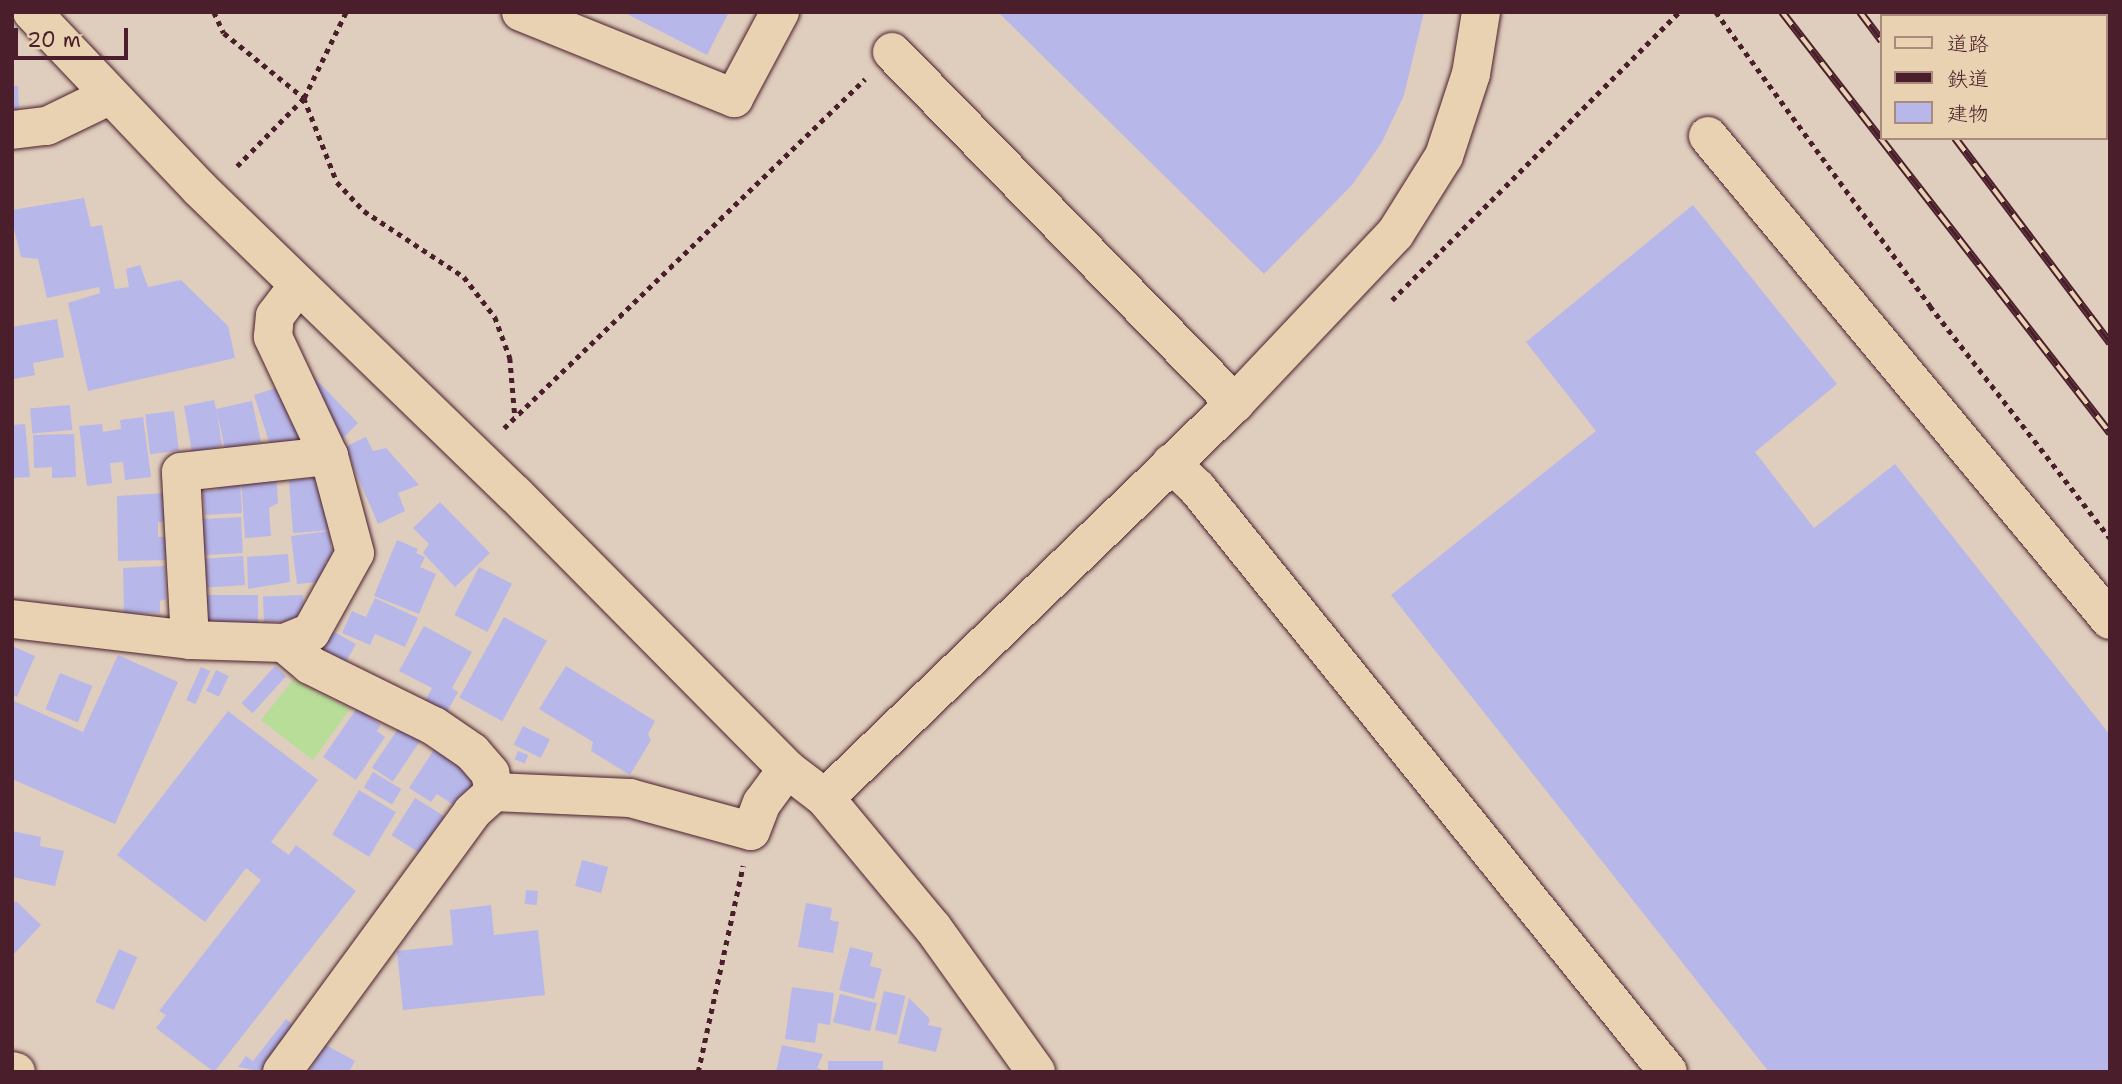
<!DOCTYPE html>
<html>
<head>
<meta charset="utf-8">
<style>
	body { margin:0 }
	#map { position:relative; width:2122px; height:1084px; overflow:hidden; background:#dfcdbd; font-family:"Shantell Sans","Klee One",sans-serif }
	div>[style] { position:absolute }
	.green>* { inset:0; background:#b7dd98 }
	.building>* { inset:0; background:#b8b7e9; transform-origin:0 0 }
	.path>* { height:4.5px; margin-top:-2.25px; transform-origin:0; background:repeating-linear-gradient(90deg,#4a1f2b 0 5px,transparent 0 10px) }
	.roads { filter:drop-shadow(0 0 2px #4a1f2b) drop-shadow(0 0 2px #4a1f2b) }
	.minor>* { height:38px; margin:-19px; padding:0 19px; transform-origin:19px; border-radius:19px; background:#e9d2b2 }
	.rail>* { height:8px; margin-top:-4px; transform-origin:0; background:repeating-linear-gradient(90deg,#e9d2b2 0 16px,#4a1f2b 0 32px); box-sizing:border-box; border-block:2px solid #4a1f2b }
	span { translate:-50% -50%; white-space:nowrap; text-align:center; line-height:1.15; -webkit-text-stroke:7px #e9d2b2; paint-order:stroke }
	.frame { position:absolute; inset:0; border:14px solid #4a1f2b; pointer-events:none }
	.legend { position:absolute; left:1880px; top:14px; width:228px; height:126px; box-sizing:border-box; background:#e9d2b2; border:2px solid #a98a7c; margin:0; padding:9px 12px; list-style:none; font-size:21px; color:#4a1f2b }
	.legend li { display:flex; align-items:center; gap:14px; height:35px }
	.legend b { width:35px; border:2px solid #a98a7c }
	.scale { position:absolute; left:14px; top:28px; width:114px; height:32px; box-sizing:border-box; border:4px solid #4a1f2b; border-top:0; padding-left:9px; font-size:21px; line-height:24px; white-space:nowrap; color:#4a1f2b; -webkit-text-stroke:5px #e9d2b2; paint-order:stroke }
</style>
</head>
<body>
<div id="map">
	<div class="green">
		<div style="clip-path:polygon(293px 680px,350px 709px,313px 760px,261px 720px)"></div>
	</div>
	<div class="building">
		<div style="clip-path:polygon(623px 12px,729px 12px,707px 55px)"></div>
		<div style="clip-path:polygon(998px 12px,1424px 12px,1404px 95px,1382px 142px,1352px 185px,1264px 274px)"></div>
		<div style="clip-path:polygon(12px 86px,18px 86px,19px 114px,12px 114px)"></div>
		<div style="clip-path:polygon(84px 198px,91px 227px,102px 225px,115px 289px,129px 287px,126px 269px,140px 265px,148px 287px,181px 280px,228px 326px,235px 358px,88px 391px,68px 303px,100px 293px,99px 287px,47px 298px,38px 259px,21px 257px,12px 221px,12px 210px)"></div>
		<div style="clip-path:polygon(1693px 205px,1837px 384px,1755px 452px,1814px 528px,1895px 464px,2110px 735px,2110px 1068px,2105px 1072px,1769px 1072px,1391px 595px,1596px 431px,1526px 342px)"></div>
		<div style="clip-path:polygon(57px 319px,64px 357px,33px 363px,35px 375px,14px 379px,12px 327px)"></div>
		<div style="clip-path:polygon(310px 373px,358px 423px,335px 446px)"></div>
		<div style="clip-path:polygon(279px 387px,302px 438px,271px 448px,254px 395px)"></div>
		<div style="clip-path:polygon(214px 400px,216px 409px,252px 401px,261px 442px,225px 449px,217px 412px,222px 446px,192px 452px,184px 406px)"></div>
		<div style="left:70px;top:405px;width:25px;height:40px;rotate:85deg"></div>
		<div style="left:174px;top:411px;width:40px;height:29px;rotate:83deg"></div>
		<div style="clip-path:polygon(143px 417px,151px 477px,125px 480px,123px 462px,110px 463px,112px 483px,87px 486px,79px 426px,102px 424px,103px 432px,121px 429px,120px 420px)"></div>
		<div style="clip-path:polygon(25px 424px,30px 477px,12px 478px,12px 425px)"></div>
		<div style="clip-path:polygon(74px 434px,76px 477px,52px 478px,52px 467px,34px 468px,33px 435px)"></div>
		<div style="clip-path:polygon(366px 437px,373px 451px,386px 448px,419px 485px,398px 493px,405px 511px,378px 524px,345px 447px)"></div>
		<div style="clip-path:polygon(276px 471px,278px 503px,269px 508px,271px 536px,245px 538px,241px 478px)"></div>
		<div style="clip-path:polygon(320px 477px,333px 530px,293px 533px,289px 481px)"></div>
		<div style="clip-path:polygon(240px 479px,242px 513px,205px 515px,203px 491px,218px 490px,217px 481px)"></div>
		<div style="clip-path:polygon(167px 493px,166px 522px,158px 522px,158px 537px,170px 537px,170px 560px,118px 561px,117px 496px)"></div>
		<div style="clip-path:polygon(440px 502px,490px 553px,455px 587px,423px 553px,429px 544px,413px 528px)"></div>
		<div style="left:241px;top:517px;width:36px;height:42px;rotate:87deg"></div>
		<div style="clip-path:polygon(329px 531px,333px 559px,325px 562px,327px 581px,297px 584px,291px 536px)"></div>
		<div style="clip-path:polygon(397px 540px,418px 549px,416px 553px,425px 557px,420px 567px,436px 574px,419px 614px,374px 596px)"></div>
		<div style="clip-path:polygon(288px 554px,290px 582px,248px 589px,247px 557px)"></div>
		<div style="left:243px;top:556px;width:29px;height:38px;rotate:86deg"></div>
		<div style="clip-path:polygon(165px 566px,166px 599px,160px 601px,160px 613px,124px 614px,123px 568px)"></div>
		<div style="left:479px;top:567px;width:37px;height:54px;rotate:27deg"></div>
		<div style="left:258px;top:595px;width:29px;height:58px;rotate:90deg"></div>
		<div style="left:303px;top:595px;width:26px;height:40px;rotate:88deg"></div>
		<div style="clip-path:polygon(375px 598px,418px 618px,405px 647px,375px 634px,370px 645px,342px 633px,352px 611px,366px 617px)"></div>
		<div style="left:504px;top:617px;width:49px;height:92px;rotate:29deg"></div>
		<div style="clip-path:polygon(424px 626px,472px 652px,452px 688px,458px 692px,443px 719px,422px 707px,432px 688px,399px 671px)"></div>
		<div style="left:327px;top:628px;width:33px;height:30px;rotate:29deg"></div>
		<div style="clip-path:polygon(12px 646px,35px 656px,17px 697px,12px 695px)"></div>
		<div style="clip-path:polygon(118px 655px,178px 682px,115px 824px,12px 779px,12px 705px,14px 701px,83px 732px)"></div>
		<div style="left:275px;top:666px;width:15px;height:50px;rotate:42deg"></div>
		<div style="clip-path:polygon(566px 666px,655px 721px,648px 734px,651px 740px,630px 775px,591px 751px,593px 742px,539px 709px)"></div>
		<div style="left:201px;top:667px;width:10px;height:36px;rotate:24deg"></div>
		<div style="left:216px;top:670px;width:14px;height:23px;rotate:25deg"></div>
		<div style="left:60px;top:673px;width:35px;height:39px;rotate:22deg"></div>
		<div style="clip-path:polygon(357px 708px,381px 725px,377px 731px,385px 737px,356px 780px,323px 757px)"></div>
		<div style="clip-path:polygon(228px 711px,318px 780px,271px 842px,289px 855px,296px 845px,356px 891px,214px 1072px,156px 1028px,166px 1015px,159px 1011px,261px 880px,246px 868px,205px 922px,117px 855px)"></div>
		<div style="left:400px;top:726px;width:25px;height:50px;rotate:34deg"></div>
		<div style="left:523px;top:726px;width:30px;height:21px;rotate:26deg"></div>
		<div style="clip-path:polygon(437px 745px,480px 773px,458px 808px,437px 794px,431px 802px,409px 788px)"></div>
		<div style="left:518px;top:751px;width:11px;height:9px;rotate:22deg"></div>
		<div style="left:373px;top:772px;width:33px;height:18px;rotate:31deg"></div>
		<div style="left:359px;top:790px;width:43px;height:52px;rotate:31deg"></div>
		<div style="left:415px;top:798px;width:36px;height:44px;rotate:32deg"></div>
		<div style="clip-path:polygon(12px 831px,41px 837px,40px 846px,64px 851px,55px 886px,12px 877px)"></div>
		<div style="left:582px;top:860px;width:27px;height:27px;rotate:15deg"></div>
		<div style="left:526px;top:890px;width:12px;height:14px;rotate:5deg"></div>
		<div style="clip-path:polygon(16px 901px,41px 925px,12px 956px,12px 905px)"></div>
		<div style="clip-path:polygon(806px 903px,832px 908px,830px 920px,839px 922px,833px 953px,798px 947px)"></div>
		<div style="clip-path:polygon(491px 905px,494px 935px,538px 930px,545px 995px,403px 1010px,397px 951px,453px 945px,450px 910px)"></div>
		<div style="clip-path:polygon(850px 947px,873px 953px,870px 966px,882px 969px,874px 999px,839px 990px)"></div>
		<div style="left:119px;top:949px;width:20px;height:58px;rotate:24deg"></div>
		<div style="clip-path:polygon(792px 987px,834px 993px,830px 1025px,818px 1023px,815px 1043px,785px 1039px)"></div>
		<div style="left:884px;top:991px;width:22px;height:40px;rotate:13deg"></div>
		<div style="left:840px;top:994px;width:38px;height:29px;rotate:14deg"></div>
		<div style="clip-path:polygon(909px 998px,930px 1019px,928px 1025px,942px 1028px,936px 1052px,898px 1043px)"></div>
		<div style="clip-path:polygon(286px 1019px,295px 1027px,264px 1072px,238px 1067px,246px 1056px,253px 1061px)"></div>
		<div style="clip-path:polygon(324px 1044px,355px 1061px,349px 1072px,309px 1072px)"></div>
		<div style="clip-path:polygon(782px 1045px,823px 1054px,817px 1068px,828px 1072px,776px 1072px)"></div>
		<div style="left:883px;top:1061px;width:11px;height:55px;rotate:90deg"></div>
	</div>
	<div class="path">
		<div style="left:214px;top:12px;width:23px;rotate:65deg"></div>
		<div style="left:224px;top:33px;width:103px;rotate:39.1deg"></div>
		<div style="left:304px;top:98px;width:90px;rotate:68.6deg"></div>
		<div style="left:337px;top:182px;width:40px;rotate:47deg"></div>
		<div style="left:364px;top:211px;width:120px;rotate:33.4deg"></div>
		<div style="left:464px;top:277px;width:51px;rotate:52.2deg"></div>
		<div style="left:495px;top:317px;width:44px;rotate:69.9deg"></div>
		<div style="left:510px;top:358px;width:58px;rotate:85.1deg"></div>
		<div style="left:1716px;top:12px;width:364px;rotate:53.9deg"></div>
		<div style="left:1930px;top:306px;width:294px;rotate:52.2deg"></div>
		<div style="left:237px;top:166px;width:95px;rotate:-45.4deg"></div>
		<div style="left:304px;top:98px;width:96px;rotate:-64deg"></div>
		<div style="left:1392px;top:300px;width:407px;rotate:-45.1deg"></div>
		<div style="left:504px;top:428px;width:502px;rotate:-44.03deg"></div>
		<div style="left:698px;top:1072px;width:211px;rotate:-77.7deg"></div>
	</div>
	<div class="roads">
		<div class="minor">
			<div style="left:32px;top:12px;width:244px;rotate:46.5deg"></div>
			<div style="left:200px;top:189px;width:438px;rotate:44.1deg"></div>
			<div style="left:515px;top:494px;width:387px;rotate:45.3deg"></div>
			<div style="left:787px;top:769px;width:48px;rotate:37.3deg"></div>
			<div style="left:825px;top:798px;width:169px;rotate:50.3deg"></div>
			<div style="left:933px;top:928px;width:177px;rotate:54.4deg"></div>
			<div style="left:521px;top:12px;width:230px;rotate:22deg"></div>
			<div style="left:734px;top:98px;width:98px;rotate:-61.9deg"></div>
			<div style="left:892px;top:52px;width:491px;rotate:45.7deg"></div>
			<div style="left:12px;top:130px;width:35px;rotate:-7deg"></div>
			<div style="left:47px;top:126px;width:69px;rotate:-25.8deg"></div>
			<div style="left:1708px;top:136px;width:629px;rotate:50.29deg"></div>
			<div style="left:1171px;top:463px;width:36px;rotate:44deg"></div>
			<div style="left:1197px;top:488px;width:750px;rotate:51.11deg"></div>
			<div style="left:12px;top:619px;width:179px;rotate:6.7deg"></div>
			<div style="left:190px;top:640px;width:94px;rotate:1.8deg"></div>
			<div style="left:284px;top:643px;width:34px;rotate:40deg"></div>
			<div style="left:310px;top:665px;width:138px;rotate:26.2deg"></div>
			<div style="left:434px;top:726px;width:46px;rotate:34.4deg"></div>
			<div style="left:472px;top:752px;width:28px;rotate:49deg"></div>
			<div style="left:490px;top:773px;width:19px;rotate:78deg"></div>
			<div style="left:190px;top:640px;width:168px;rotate:-93.1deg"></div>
			<div style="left:181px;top:472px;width:149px;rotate:-6.2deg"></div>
			<div style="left:284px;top:643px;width:29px;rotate:-22deg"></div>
			<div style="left:311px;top:632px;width:90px;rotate:-60.9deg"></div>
			<div style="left:355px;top:553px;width:100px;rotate:-105deg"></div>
			<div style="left:329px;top:456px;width:132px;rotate:-115.2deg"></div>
			<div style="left:273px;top:337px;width:21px;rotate:-85deg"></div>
			<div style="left:275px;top:316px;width:39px;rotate:-53deg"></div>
			<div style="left:825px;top:798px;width:569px;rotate:-43.93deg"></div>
			<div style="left:1235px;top:403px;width:233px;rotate:-46.6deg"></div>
			<div style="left:1395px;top:234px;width:92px;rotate:-57.9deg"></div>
			<div style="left:1444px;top:156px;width:86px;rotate:-71.8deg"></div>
			<div style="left:1471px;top:74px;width:63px;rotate:-80.8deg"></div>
			<div style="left:12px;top:1071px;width:4px;rotate:14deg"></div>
			<div style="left:282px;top:1072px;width:322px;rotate:-53.8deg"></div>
			<div style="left:472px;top:812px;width:30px;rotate:-42deg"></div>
			<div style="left:494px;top:792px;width:136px;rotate:2.5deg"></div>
			<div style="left:630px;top:798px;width:125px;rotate:15.3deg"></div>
			<div style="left:751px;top:831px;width:30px;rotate:-69deg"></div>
			<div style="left:762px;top:803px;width:42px;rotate:-53.7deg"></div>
		</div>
	</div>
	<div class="rail">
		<div style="left:1782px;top:12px;width:534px;rotate:52.08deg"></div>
		<div style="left:1860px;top:12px;width:36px;rotate:53deg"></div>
		<div style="left:2039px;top:12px;width:5px;rotate:53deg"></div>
		<div style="left:2069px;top:12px;width:5px;rotate:53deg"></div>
		<div style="left:2106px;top:59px;width:6px;rotate:45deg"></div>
		<div style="left:2106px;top:99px;width:6px;rotate:51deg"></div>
		<div style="left:1955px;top:138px;width:257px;rotate:52.9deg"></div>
	</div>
	<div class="frame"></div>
	<ul class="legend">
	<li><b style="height:9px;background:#e9d2b2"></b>道路</li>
	<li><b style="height:9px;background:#4a1f2b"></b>鉄道</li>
	<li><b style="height:19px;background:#b8b7e9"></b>建物</li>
	</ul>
	<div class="scale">20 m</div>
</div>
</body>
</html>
